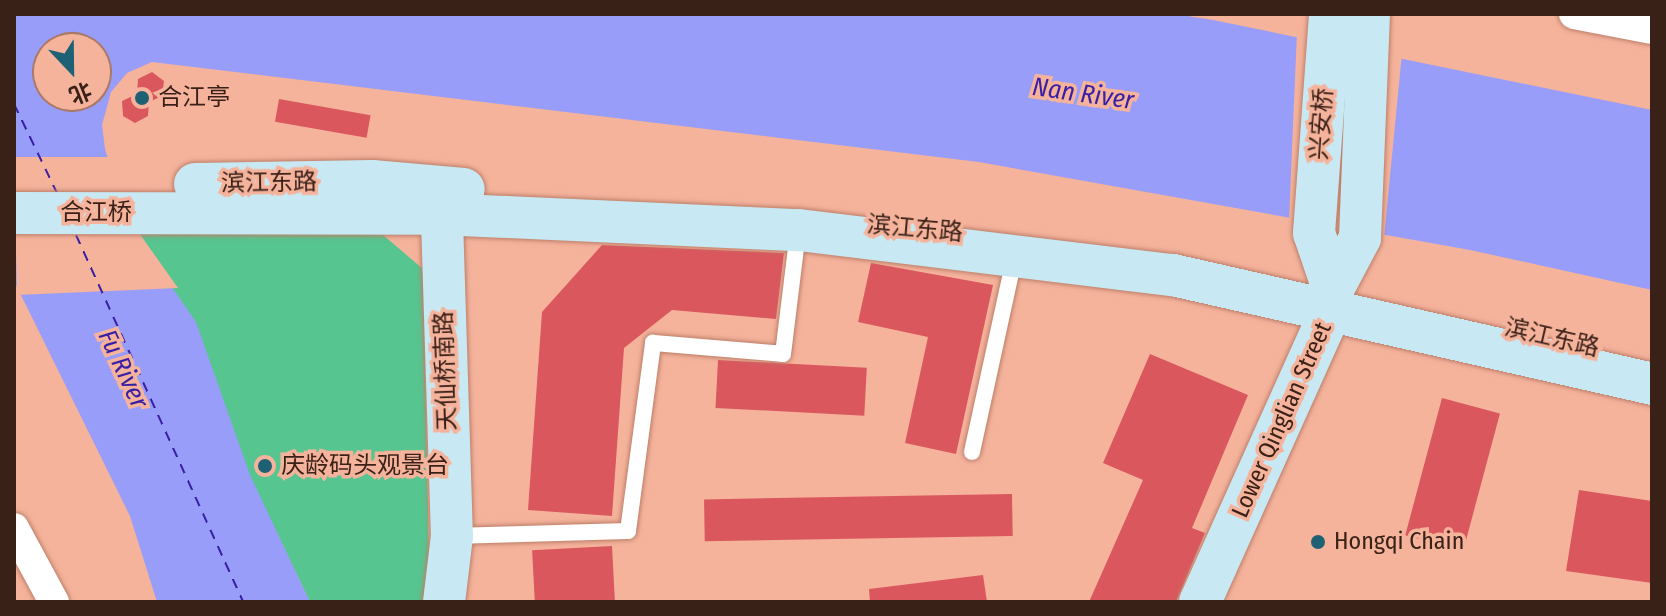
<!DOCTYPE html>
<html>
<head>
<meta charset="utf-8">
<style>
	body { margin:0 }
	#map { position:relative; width:1666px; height:616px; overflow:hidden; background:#f5b39c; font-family:"Fira Sans Condensed","Noto Sans SC",sans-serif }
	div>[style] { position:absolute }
	.green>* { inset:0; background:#57c590 }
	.water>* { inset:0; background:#979df8 }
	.pier>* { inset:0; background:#f5b39c }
	.ferry>* { height:2px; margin-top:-1px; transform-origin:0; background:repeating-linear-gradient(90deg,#381fa4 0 10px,transparent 0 18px) }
	.building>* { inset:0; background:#da575e; transform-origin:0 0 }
	.roads { filter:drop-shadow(0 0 2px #bd7f69) drop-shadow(0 0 2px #bd7f69) }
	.lane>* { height:16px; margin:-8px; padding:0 8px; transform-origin:8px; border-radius:8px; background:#fff }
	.street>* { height:30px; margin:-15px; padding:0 15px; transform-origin:15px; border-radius:15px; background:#fff }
	.secondary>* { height:42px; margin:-21px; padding:0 21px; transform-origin:21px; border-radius:21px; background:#c8e9f3 }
	.dots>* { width:22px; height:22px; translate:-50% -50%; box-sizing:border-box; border:4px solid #f5b39c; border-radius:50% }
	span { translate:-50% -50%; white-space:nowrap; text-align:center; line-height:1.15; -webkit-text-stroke:7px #f5b39c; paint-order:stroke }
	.poi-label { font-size:24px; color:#3a2118 }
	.left { translate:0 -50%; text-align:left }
	.street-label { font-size:24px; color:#3a2118 }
	.water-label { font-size:26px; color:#381fa4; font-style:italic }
	.frame { position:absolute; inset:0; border:16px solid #3a2118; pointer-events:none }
	.north { position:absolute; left:32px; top:32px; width:80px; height:80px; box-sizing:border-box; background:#f5b39c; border:2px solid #aa7967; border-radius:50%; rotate:158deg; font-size:22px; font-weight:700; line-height:32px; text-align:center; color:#3a2118 }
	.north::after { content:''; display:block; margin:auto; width:28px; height:36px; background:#1e6174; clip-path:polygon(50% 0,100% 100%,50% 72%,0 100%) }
</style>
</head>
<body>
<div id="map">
	<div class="green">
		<div style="clip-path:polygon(362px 217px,423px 269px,430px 602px,310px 602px,129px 225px)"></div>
	</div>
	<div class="water">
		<div style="clip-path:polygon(evenodd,14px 14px,1175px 14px,1213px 20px,1652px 110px,1652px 290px,1470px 250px,979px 162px,152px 62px,127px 73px,111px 92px,102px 125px,105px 149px,129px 225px,196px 322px,250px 475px,310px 602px,157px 602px,130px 516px,14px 281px,14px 14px,48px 48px,96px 48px,96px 96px,48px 96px,48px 48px)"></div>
	</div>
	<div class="pier">
		<div style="clip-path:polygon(1297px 32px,1402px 53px,1384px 238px,1289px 220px)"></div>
		<div style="clip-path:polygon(14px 157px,111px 157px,132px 223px,178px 288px,17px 295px)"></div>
	</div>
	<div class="ferry">
		<div style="left:14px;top:104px;width:99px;rotate:64.2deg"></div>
		<div style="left:76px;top:235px;width:403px;rotate:65.5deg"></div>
	</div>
	<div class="building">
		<div style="clip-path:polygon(152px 72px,164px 81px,162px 96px,149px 102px,148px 116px,135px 123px,123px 116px,122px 101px,137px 94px,138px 79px)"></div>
		<div style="left:279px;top:99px;width:93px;height:23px;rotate:10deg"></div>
		<div style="clip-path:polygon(602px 245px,784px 253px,776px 319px,672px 310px,624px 348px,612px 516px,528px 510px,542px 312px)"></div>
		<div style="clip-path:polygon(871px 263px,993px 285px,956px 454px,905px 443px,928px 337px,858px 322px)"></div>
		<div style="clip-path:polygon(1150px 354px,1248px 395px,1192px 528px,1205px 533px,1176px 602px,1089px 602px,1143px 480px,1103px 463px)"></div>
		<div style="left:718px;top:360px;width:149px;height:48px;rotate:3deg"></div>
		<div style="left:1442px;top:398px;width:60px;height:142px;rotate:15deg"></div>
		<div style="clip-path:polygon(1579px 490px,1652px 501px,1652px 583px,1566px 571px)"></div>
		<div style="left:1012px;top:494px;width:42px;height:308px;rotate:89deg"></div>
		<div style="left:612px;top:546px;width:56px;height:80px;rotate:87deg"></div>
		<div style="clip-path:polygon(983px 575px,987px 602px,870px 602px,869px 589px)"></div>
	</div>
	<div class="roads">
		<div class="lane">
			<div style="left:972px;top:452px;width:202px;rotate:-77.7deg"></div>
			<div style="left:452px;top:536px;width:176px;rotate:-1.6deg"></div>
			<div style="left:628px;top:531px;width:190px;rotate:-82.4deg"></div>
			<div style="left:653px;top:343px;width:130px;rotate:4.8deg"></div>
			<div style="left:783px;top:354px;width:124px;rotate:-83deg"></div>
		</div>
		<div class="street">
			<div style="left:1574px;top:14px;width:79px;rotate:10.9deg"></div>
			<div style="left:14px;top:528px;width:84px;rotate:61.6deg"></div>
		</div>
		<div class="secondary">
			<div style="left:195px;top:184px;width:177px;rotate:-1deg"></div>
			<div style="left:372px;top:181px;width:92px;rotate:5deg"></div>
			<div style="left:441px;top:188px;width:348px;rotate:88.2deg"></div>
			<div style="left:452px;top:536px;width:66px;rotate:96.9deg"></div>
			<div style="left:14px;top:213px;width:426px;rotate:0.1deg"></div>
			<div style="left:440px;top:214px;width:359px;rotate:2.6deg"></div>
			<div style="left:799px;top:230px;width:377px;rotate:6.9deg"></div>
			<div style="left:1173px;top:275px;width:491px;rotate:12.8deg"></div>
			<div style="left:1333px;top:289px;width:58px;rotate:-62.1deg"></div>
			<div style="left:1360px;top:238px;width:224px;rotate:-87.7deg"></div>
			<div style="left:1200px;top:602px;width:317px;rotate:-65.8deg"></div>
			<div style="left:1330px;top:313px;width:24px;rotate:-83deg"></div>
			<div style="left:1333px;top:289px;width:59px;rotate:-108.7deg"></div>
			<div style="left:1314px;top:233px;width:220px;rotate:-85.8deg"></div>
		</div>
	</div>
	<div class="dots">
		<div style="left:142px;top:98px;background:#1e6174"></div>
		<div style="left:265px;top:466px;background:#1e6174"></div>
		<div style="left:1318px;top:542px;background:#1e6174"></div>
	</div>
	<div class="poi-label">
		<span class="left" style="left:158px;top:98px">合江亭</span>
		<span class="left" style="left:281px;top:466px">庆龄码头观景台</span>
		<span class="left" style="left:1334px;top:542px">Hongqi Chain</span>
	</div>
	<div class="street-label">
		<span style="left:1322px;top:124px;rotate:-86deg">兴安桥</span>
		<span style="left:269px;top:183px;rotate:-1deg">滨江东路</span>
		<span style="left:96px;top:213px">合江桥</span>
		<span style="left:915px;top:229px;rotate:5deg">滨江东路</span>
		<span style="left:1552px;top:338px;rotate:13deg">滨江东路</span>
		<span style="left:446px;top:371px;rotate:-92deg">天仙桥南路</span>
		<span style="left:1282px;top:420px;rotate:-66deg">Lower Qinglian Street</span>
	</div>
	<div class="water-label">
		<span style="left:1083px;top:94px;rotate:8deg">Nan River</span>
		<span style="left:123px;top:369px;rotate:65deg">Fu River</span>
	</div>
	<div class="frame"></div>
	<div class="north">北</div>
</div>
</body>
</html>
